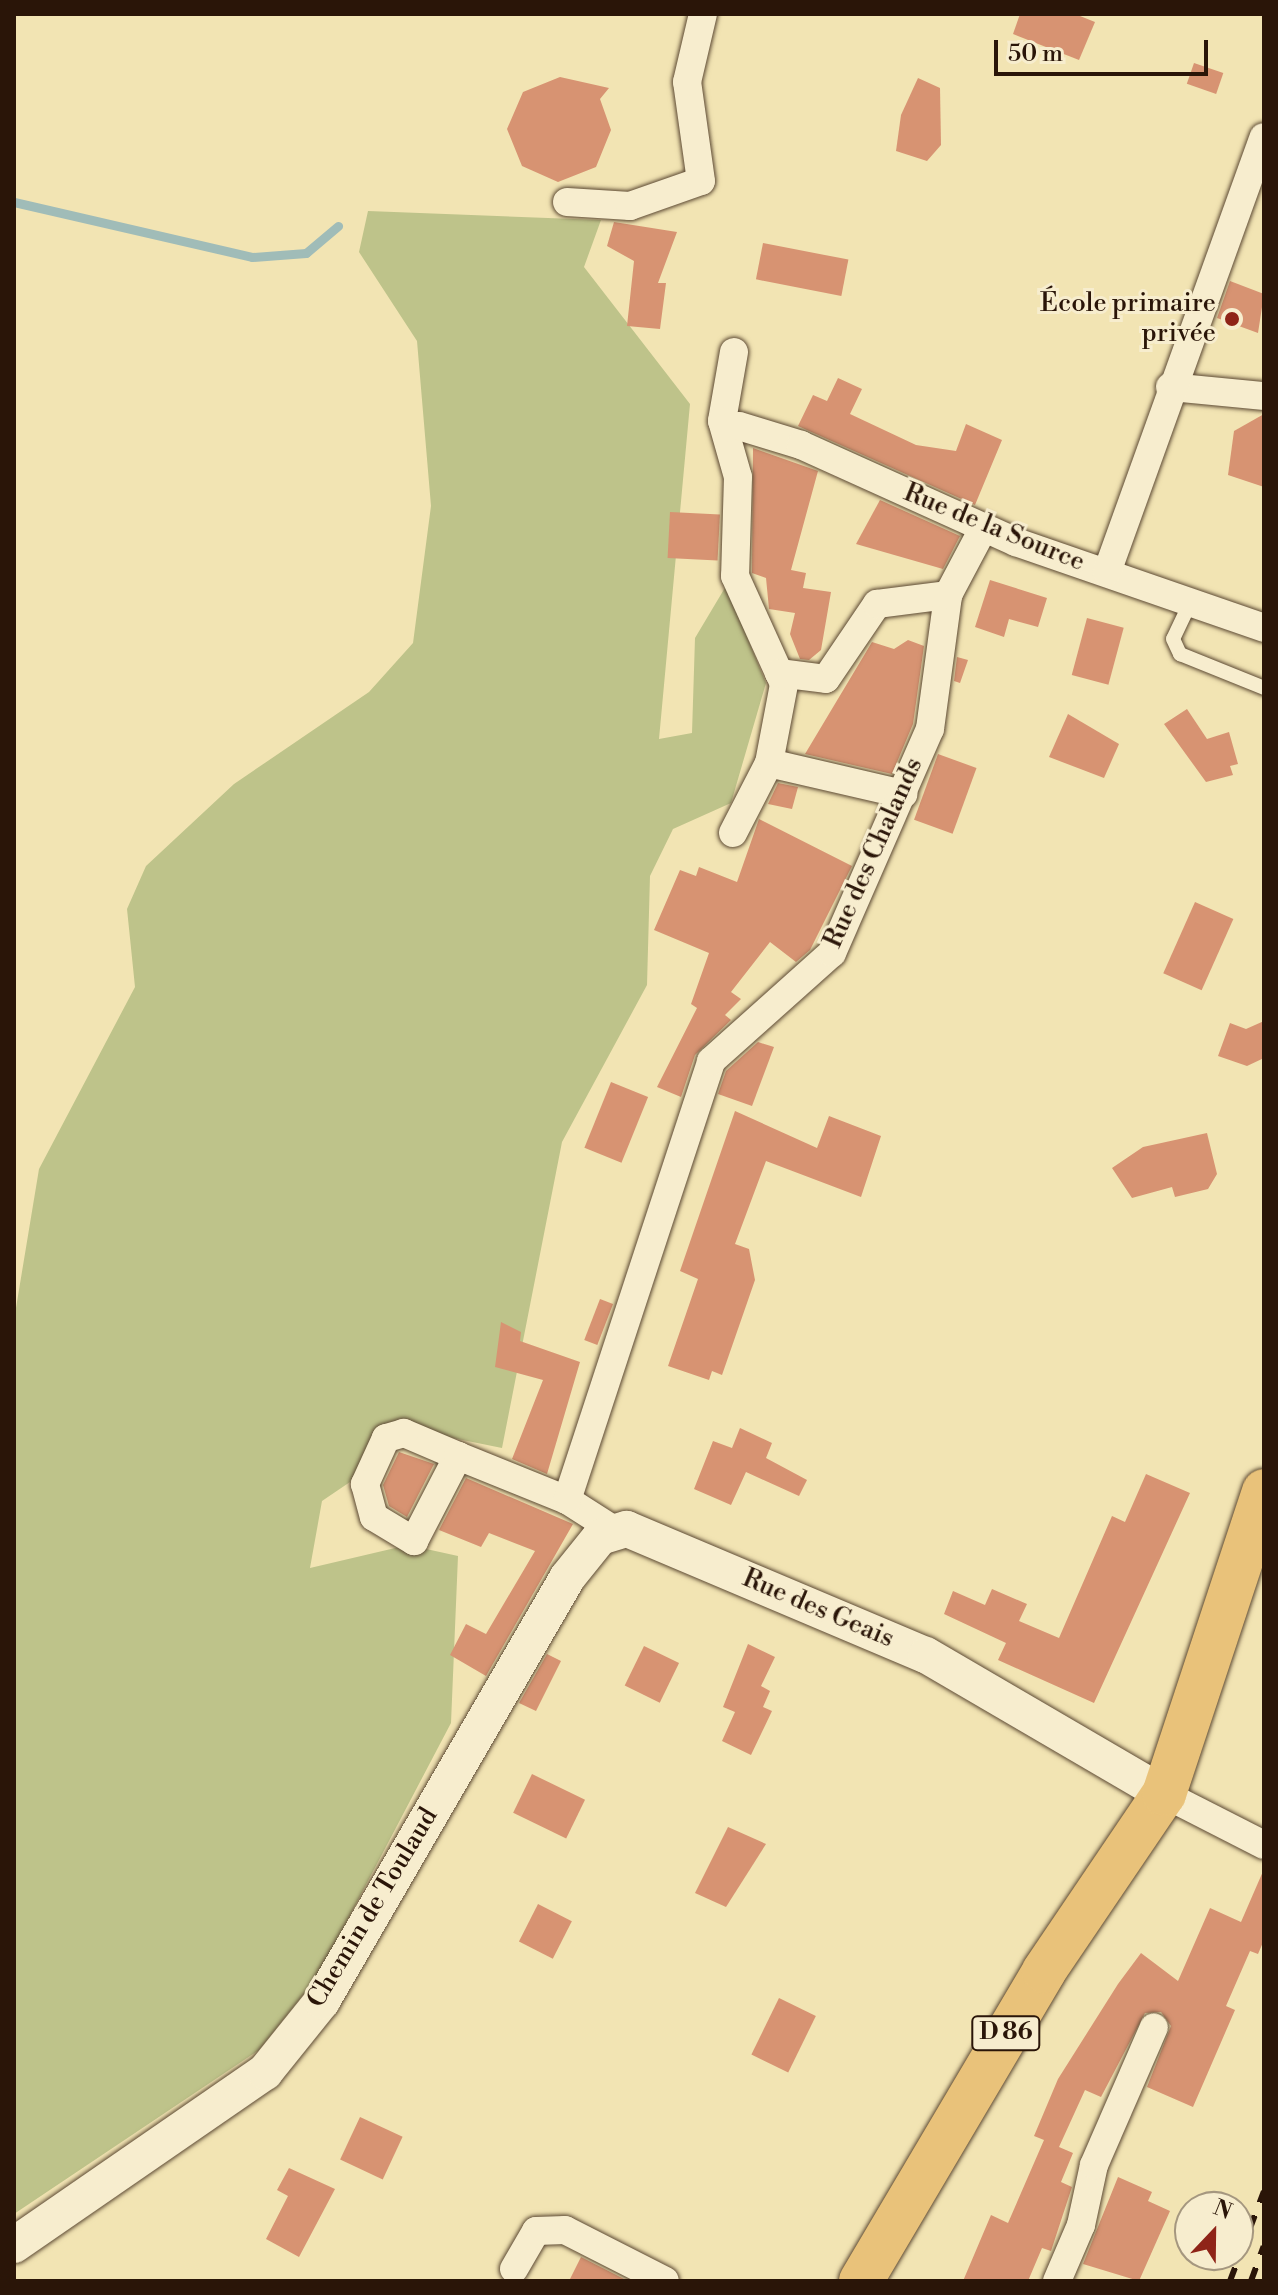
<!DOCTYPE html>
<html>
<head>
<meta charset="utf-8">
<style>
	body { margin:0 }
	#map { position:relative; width:1278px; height:2295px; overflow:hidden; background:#f2e4b3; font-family:"Libre Bodoni",serif }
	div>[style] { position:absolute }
	.green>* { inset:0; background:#bec38a }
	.stream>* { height:9px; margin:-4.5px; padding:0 4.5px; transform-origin:4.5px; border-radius:4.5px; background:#a0bcb8 }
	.building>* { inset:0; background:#d79372; transform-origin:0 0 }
	.roads { filter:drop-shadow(0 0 2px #5c4933) drop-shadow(0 0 2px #5c4933) }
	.service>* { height:14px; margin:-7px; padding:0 7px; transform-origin:7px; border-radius:7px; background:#f7edce }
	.minor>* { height:28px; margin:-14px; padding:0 14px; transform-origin:14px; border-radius:14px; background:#f7edce }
	.tertiary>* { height:36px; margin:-18px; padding:0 18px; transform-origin:18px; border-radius:18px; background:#f7edce }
	.primary>* { height:44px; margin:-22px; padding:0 22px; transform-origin:22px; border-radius:22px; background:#e9c27a }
	.rail>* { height:6px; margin-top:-3px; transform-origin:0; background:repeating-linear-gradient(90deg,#2a1508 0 14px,transparent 0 28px) }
	.dots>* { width:22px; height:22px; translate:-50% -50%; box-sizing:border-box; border:4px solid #f7edce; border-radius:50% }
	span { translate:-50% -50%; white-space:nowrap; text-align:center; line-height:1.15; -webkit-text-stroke:6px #f7edce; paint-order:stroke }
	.shield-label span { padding:2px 6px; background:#f7edce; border:2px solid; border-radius:6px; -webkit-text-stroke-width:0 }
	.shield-label { font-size:24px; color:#2a1508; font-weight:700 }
	.poi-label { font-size:26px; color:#2a1508 }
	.right { translate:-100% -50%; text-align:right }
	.street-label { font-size:26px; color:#2a1508 }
	.frame { position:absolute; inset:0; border:16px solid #2a1508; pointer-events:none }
	.north { position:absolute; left:1174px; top:2191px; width:80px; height:80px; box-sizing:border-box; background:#f7edce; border:2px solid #a5977f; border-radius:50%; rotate:22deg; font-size:22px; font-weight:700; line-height:32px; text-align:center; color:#2a1508 }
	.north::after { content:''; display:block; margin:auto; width:28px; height:36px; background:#8f2418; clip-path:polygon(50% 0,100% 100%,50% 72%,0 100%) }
	.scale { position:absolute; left:994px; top:40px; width:214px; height:36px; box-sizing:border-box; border:4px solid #2a1508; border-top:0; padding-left:10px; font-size:24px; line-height:28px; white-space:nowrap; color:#2a1508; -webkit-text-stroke:6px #f7edce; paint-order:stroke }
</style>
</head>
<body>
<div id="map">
	<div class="green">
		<div style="clip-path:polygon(368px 211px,601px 220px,584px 267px,690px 404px,659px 739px,692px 733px,695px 638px,726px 586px,766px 683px,731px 803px,673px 829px,650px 876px,647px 985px,562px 1142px,502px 1448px,384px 1424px,350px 1482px,322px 1501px,310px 1568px,408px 1545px,458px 1556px,451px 1723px,318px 1976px,259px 2050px,14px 2214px,14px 1320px,39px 1169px,135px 987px,127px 909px,146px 866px,234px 784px,369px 692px,413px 643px,431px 506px,417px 341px,359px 252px)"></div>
	</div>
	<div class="stream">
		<div style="left:14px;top:202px;width:244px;rotate:13deg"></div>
		<div style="left:252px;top:257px;width:54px;rotate:-4.2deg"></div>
		<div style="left:306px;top:253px;width:42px;rotate:-40.2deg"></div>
	</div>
	<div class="building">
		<div style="clip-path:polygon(1020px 14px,1075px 14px,1095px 22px,1079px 60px,1013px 34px)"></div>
		<div style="left:1194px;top:63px;width:31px;height:22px;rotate:19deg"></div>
		<div style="clip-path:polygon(560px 77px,609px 88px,600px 99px,611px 130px,596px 167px,558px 182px,522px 166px,507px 129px,523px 92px)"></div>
		<div style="clip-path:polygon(918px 78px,940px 88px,941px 145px,927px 161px,896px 151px,901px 115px)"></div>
		<div style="clip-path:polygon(614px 222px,677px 232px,658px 283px,666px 283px,660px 329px,627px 326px,634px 261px,607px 246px)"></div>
		<div style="left:763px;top:243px;width:87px;height:37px;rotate:11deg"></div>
		<div style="clip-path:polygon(1230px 281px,1264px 294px,1258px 333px,1217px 318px)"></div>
		<div style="clip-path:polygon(838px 378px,862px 389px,850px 414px,916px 445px,956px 451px,966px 424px,1002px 440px,975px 505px,798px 426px,813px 395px,827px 401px)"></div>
		<div style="clip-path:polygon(1264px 414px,1264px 487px,1228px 475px,1234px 431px)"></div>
		<div style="clip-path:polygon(753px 448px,818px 471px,791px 570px,806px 573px,803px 588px,831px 592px,821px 650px,809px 660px,800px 659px,790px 634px,795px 613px,769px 609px,766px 578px,752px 573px)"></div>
		<div style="clip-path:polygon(880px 500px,960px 536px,943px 569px,856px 544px)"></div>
		<div style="left:670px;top:512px;width:50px;height:46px;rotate:3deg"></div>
		<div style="clip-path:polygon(990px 580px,1047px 598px,1038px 627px,1009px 619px,1004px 637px,975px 627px)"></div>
		<div style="left:1087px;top:618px;width:38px;height:59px;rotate:15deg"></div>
		<div style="clip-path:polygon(908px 640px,924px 646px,913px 724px,892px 774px,805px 754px,872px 642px,894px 649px)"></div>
		<div style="clip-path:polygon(957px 657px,968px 660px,960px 683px,954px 681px)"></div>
		<div style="clip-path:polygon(1187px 709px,1207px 739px,1229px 732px,1238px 764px,1230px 766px,1233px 775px,1206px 782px,1164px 724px)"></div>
		<div style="clip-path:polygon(1068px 714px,1119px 744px,1104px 778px,1049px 757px)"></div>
		<div style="left:938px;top:754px;width:41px;height:70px;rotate:20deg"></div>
		<div style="clip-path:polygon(778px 783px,798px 787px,792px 809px,768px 804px)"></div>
		<div style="clip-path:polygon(759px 819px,852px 866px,810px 950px,796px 962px,770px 942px,731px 992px,741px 999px,725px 1015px,731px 1020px,695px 1055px,681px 1097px,657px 1087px,697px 1008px,691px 1004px,709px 953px,654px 930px,680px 870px,696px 876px,699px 867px,737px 882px)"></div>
		<div style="left:1195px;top:902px;width:42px;height:78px;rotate:24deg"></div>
		<div style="clip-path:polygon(1264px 1021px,1264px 1058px,1247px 1066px,1218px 1056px,1230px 1023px,1246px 1029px)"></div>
		<div style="clip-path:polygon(758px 1042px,774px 1047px,752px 1106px,718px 1094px,726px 1071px)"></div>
		<div style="left:611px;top:1082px;width:40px;height:71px;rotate:22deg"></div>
		<div style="clip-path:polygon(735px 1111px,817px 1148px,829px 1116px,881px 1136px,861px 1197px,766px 1161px,735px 1244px,749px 1249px,755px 1280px,722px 1375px,712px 1371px,709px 1380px,668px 1366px,698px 1279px,680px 1271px)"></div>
		<div style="clip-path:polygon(1207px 1133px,1217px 1174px,1208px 1189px,1175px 1197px,1172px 1187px,1132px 1198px,1112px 1168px,1143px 1147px)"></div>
		<div style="left:600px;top:1299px;width:14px;height:44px;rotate:21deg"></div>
		<div style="clip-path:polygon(501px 1322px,521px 1332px,520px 1341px,580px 1362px,547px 1474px,512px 1459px,543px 1380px,495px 1367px)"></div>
		<div style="clip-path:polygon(740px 1428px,772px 1443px,766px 1458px,807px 1480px,799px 1496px,746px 1472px,731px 1505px,694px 1489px,713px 1441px,732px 1448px)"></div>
		<div style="clip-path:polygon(399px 1452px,434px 1464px,407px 1517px,389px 1506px,383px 1485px)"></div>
		<div style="clip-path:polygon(1146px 1474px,1190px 1493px,1094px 1703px,998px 1660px,1006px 1643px,944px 1614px,953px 1591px,985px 1605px,992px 1589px,1027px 1604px,1019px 1621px,1059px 1638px,1112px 1516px,1125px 1522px)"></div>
		<div style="clip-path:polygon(466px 1478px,573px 1524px,486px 1676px,450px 1655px,466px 1624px,486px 1634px,535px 1551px,489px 1533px,481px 1547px,439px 1530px)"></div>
		<div style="clip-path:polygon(748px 1644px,775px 1657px,761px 1686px,770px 1691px,763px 1707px,772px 1711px,751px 1755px,722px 1741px,735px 1712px,723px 1707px)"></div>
		<div style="left:644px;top:1646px;width:39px;height:44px;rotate:26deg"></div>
		<div style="clip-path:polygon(547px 1654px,561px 1661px,536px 1711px,519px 1703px)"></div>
		<div style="left:532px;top:1774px;width:59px;height:43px;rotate:26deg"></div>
		<div style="clip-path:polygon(728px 1827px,766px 1844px,726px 1907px,695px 1893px)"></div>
		<div style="clip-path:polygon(1264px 1869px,1264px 1940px,1258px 1954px,1250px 1951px,1226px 2006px,1235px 2010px,1193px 2107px,1147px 2087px,1171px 2026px,1161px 2012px,1145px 2013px,1101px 2097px,1085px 2090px,1059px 2147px,1073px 2153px,1061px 2182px,1072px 2187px,1051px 2251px,1042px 2248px,1028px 2281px,963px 2281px,991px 2215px,1008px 2223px,1044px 2140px,1034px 2136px,1058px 2079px,1118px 1984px,1141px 1953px,1178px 1981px,1210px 1908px,1241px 1922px)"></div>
		<div style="left:538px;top:1904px;width:38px;height:42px;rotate:27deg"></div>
		<div style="left:779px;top:1998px;width:41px;height:63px;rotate:26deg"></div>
		<div style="left:360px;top:2117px;width:47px;height:47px;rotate:25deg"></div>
		<div style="clip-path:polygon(289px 2168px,335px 2189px,299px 2257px,266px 2239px,288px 2196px,277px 2190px)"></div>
		<div style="clip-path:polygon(1118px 2177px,1152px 2192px,1148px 2201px,1170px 2211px,1139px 2281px,1083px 2264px)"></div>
		<div style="clip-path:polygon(581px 2257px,628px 2281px,569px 2281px)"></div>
	</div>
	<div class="roads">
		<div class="service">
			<div style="left:1192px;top:599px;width:44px;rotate:115.4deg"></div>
			<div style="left:1173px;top:639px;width:17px;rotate:65deg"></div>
			<div style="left:1180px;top:654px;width:91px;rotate:22deg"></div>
		</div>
		<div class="minor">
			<div style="left:567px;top:202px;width:63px;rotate:3.6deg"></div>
			<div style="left:630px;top:206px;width:75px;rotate:-19.4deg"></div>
			<div style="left:701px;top:181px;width:100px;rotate:-98deg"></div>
			<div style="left:687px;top:82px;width:70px;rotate:-76.8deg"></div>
			<div style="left:734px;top:352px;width:70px;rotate:99.9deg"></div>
			<div style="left:722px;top:421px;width:58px;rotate:74.1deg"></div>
			<div style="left:738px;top:477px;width:99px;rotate:91.7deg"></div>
			<div style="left:735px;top:576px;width:107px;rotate:65.6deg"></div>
			<div style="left:1170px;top:387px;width:94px;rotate:5.5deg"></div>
			<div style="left:726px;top:428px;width:13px;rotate:-9deg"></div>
			<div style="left:739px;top:426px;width:65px;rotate:17deg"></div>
			<div style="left:801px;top:445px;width:236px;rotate:24.3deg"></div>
			<div style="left:1016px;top:542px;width:262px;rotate:19.1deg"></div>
			<div style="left:1107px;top:572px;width:462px;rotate:-70.2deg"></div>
			<div style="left:769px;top:763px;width:138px;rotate:13deg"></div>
			<div style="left:733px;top:833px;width:79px;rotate:-62.8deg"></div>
			<div style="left:769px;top:763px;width:80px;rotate:-79.2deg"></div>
			<div style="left:784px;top:684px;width:12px;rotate:-114deg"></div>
			<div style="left:779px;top:673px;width:47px;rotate:7.3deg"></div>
			<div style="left:826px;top:679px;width:91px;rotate:-55.8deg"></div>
			<div style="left:877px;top:604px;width:72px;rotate:-7.2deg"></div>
			<div style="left:458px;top:1456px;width:59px;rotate:-156.9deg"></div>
			<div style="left:404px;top:1433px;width:19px;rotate:164deg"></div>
			<div style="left:386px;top:1438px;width:51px;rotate:114.5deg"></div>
			<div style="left:365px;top:1484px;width:34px;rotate:75deg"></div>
			<div style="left:374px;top:1517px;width:47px;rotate:31deg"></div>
			<div style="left:414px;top:1541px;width:96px;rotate:-62.6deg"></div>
			<div style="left:458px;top:1456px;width:118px;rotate:22deg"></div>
			<div style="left:567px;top:1500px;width:59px;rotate:32.6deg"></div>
			<div style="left:567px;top:1500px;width:462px;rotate:-71.8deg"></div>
			<div style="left:711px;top:1061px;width:162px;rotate:-41.8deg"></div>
			<div style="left:832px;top:953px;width:244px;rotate:-66.4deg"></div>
			<div style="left:930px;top:729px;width:135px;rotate:-82.3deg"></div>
			<div style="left:948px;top:595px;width:77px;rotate:-62.1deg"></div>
			<div style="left:1164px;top:1794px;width:112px;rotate:27deg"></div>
			<div style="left:514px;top:2269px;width:44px;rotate:-59.9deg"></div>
			<div style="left:536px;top:2231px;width:29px;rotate:-2deg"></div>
			<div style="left:565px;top:2230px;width:112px;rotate:27deg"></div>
			<div style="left:1057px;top:2281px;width:61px;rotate:-66.8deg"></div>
			<div style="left:1081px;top:2225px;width:61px;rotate:-77.8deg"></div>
			<div style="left:1094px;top:2165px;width:150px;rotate:-66.5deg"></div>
		</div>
		<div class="tertiary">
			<div style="left:14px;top:2245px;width:305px;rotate:-34.6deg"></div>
			<div style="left:265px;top:2072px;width:91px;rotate:-51.2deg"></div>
			<div style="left:322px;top:2001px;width:489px;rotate:-59.9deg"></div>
			<div style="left:567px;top:1578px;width:53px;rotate:-51.2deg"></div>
			<div style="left:600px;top:1537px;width:28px;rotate:-17deg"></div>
			<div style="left:627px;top:1529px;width:324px;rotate:22.9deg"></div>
			<div style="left:926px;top:1655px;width:276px;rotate:30.3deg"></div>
		</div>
		<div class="primary">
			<div style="left:861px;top:2281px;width:360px;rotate:-59.4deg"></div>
			<div style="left:1044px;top:1971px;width:214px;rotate:-55.9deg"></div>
			<div style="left:1164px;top:1794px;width:319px;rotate:-71.7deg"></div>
		</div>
	</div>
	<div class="rail">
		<div style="left:1230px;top:2281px;width:96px;rotate:-69.3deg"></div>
		<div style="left:1251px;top:2281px;width:37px;rotate:-70deg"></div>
	</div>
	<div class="dots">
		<div style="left:1232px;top:319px;background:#8f2418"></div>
	</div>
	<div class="shield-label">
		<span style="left:1006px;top:2033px">D 86</span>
	</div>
	<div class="poi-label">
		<span class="right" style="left:1216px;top:319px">École primaire<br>privée</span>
	</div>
	<div class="street-label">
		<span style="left:994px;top:528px;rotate:22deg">Rue de la Source</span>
		<span style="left:874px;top:853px;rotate:-66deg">Rue des Chalands</span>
		<span style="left:818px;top:1609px;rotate:23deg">Rue des Geais</span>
		<span style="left:373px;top:1908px;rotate:-59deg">Chemin de Toulaud</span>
	</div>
	<div class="frame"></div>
	<div class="north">N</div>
	<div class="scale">50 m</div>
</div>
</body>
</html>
